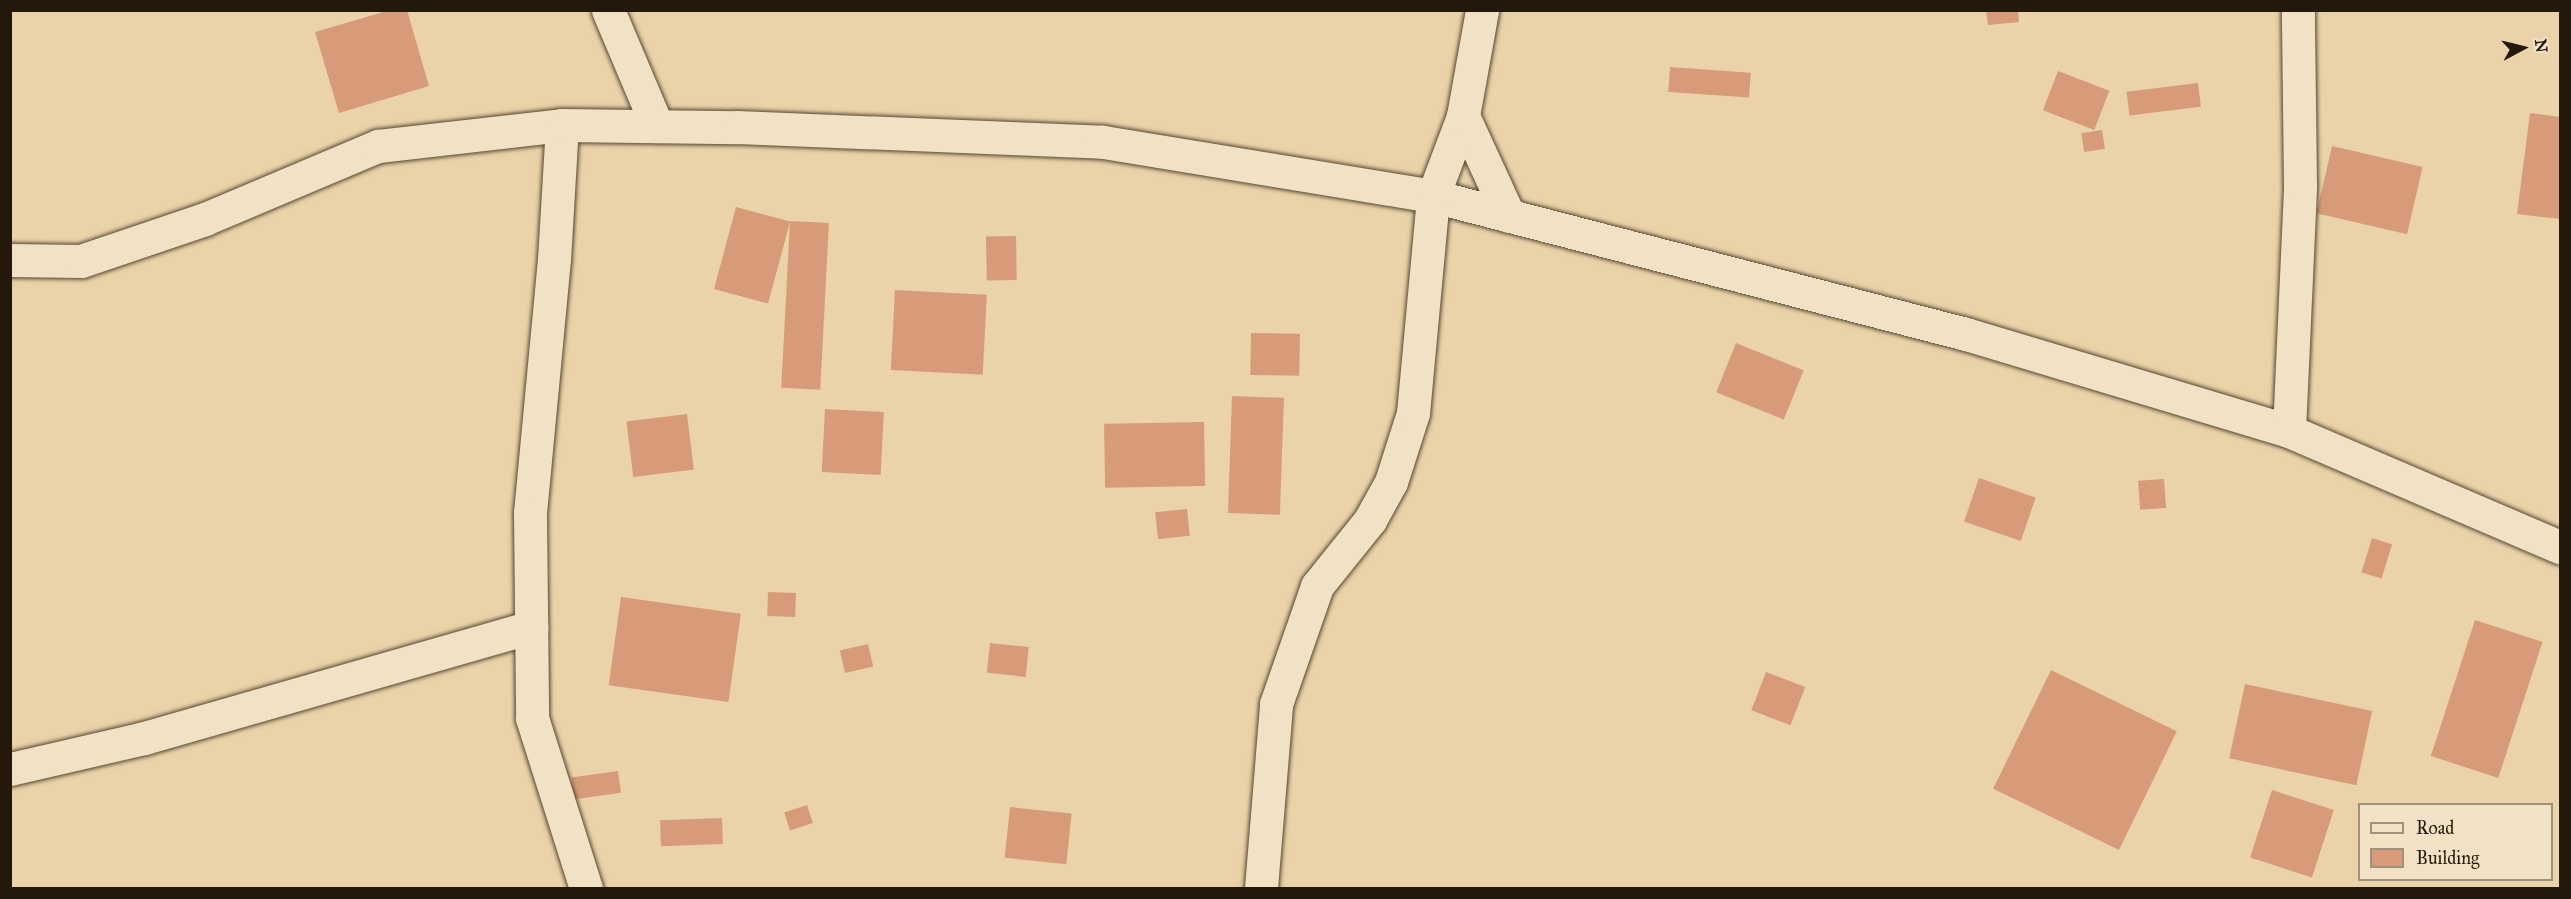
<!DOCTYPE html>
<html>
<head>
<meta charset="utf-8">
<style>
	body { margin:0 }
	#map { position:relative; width:2571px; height:899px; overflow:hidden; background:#ead3a8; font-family:"IM FELL Great Primer",serif }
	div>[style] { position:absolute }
	.building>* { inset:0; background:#d89b7a; transform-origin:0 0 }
	.roads { filter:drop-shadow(0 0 2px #564732) drop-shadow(0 0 2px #564732) }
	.minor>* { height:33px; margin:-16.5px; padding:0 16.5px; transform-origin:16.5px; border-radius:16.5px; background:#f1e2c6 }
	span { translate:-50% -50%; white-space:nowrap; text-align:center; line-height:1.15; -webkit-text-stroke:4.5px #f1e2c6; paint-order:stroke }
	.frame { position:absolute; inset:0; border:12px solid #24180b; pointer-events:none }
	.legend { position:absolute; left:2358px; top:803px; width:195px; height:78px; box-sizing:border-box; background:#f1e2c6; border:2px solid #9f917b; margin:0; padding:8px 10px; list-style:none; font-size:18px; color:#24180b }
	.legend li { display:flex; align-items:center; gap:12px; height:30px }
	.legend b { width:30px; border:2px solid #9f917b }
	.north { position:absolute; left:2493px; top:18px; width:60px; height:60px; -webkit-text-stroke:4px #f1e2c6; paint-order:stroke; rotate:83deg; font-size:16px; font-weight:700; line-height:24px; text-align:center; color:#24180b }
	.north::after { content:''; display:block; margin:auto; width:21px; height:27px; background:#24180b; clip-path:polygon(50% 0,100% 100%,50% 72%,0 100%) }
</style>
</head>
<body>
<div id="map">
	<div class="building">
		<div style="clip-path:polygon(390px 10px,407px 10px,429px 86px,339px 113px,315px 32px)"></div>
		<div style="clip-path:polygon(1986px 10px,2018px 10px,2019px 22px,1988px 25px)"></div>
		<div style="left:1670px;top:67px;width:81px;height:25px;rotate:4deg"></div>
		<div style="left:2058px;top:71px;width:55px;height:42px;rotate:21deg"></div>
		<div style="left:2198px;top:83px;width:24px;height:72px;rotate:83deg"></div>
		<div style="clip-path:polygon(2530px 113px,2560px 117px,2560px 219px,2517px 214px)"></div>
		<div style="left:2102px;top:130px;width:19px;height:21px;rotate:81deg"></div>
		<div style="left:2332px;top:146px;width:93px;height:69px;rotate:13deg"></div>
		<div style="left:736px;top:207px;width:56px;height:85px;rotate:15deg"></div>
		<div style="left:790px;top:221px;width:39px;height:167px;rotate:3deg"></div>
		<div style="left:1016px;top:236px;width:44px;height:30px;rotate:89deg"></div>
		<div style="left:895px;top:290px;width:92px;height:80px;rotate:3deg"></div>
		<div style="left:1251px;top:333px;width:49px;height:42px;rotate:1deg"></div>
		<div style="left:1736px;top:343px;width:73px;height:53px;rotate:22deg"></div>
		<div style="left:1232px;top:396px;width:52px;height:117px;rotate:2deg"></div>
		<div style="left:825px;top:409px;width:59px;height:63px;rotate:3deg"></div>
		<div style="left:687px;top:414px;width:56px;height:61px;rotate:83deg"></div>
		<div style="left:1204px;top:422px;width:64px;height:100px;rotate:89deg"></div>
		<div style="left:1979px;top:478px;width:60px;height:46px;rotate:19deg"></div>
		<div style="left:2164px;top:479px;width:29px;height:26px;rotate:86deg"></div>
		<div style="left:1187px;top:509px;width:27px;height:32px;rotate:84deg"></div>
		<div style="left:2372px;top:538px;width:21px;height:36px;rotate:17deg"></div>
		<div style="left:768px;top:592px;width:28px;height:24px;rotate:2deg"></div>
		<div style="left:621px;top:597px;width:121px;height:89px;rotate:8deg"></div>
		<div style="left:2475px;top:620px;width:71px;height:143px;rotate:18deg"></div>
		<div style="left:990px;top:643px;width:39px;height:30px;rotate:6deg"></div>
		<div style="left:868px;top:644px;width:23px;height:29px;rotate:77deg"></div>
		<div style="left:2051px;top:670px;width:140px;height:132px;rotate:26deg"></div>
		<div style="left:1766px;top:672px;width:42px;height:41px;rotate:21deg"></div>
		<div style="left:2245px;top:684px;width:130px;height:76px;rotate:12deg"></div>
		<div style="left:618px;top:771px;width:22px;height:47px;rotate:82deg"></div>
		<div style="left:2272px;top:790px;width:65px;height:71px;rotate:18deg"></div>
		<div style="left:807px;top:805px;width:19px;height:24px;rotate:72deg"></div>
		<div style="left:1010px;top:807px;width:62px;height:51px;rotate:6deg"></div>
		<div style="left:722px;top:818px;width:26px;height:62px;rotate:88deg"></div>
	</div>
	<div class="roads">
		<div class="minor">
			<div style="left:608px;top:10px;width:126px;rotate:67.1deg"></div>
			<div style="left:1463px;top:116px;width:110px;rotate:65.3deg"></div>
			<div style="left:562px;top:125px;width:134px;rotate:93.4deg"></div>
			<div style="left:554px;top:259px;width:254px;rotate:95.4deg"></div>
			<div style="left:530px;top:512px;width:206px;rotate:89.4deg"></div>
			<div style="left:532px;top:718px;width:178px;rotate:72.4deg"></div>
			<div style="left:10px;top:260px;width:71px;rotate:0.8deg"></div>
			<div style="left:81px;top:261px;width:131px;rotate:-18.7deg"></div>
			<div style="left:205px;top:219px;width:188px;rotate:-22.9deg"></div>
			<div style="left:378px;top:146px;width:185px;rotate:-6.5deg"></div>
			<div style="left:562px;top:125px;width:175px;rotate:0.7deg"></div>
			<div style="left:737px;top:127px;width:366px;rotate:2.3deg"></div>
			<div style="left:1103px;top:142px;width:334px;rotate:9.3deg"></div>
			<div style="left:1433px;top:196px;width:551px;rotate:14.52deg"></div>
			<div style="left:1966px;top:334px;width:337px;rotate:16.7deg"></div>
			<div style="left:2289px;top:431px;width:295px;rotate:23.2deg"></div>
			<div style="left:2289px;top:431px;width:246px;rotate:-87.4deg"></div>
			<div style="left:2300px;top:185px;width:175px;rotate:-90.7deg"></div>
			<div style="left:10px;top:769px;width:138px;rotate:-13deg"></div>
			<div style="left:144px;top:738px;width:403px;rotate:-16deg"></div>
			<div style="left:1261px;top:888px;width:185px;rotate:-85.3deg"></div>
			<div style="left:1276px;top:704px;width:125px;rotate:-70.8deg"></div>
			<div style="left:1317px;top:586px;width:85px;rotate:-51.2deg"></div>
			<div style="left:1370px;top:520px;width:43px;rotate:-61.1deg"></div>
			<div style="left:1391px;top:482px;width:72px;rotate:-72.3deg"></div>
			<div style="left:1413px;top:413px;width:218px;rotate:-84.7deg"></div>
			<div style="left:1433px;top:196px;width:85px;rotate:-69.4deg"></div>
			<div style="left:1463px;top:116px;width:108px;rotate:-79.8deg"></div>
		</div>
	</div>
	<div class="frame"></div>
	<ul class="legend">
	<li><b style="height:8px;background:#f1e2c6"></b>Road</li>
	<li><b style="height:16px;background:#d89b7a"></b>Building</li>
	</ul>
	<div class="north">N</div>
</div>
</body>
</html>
